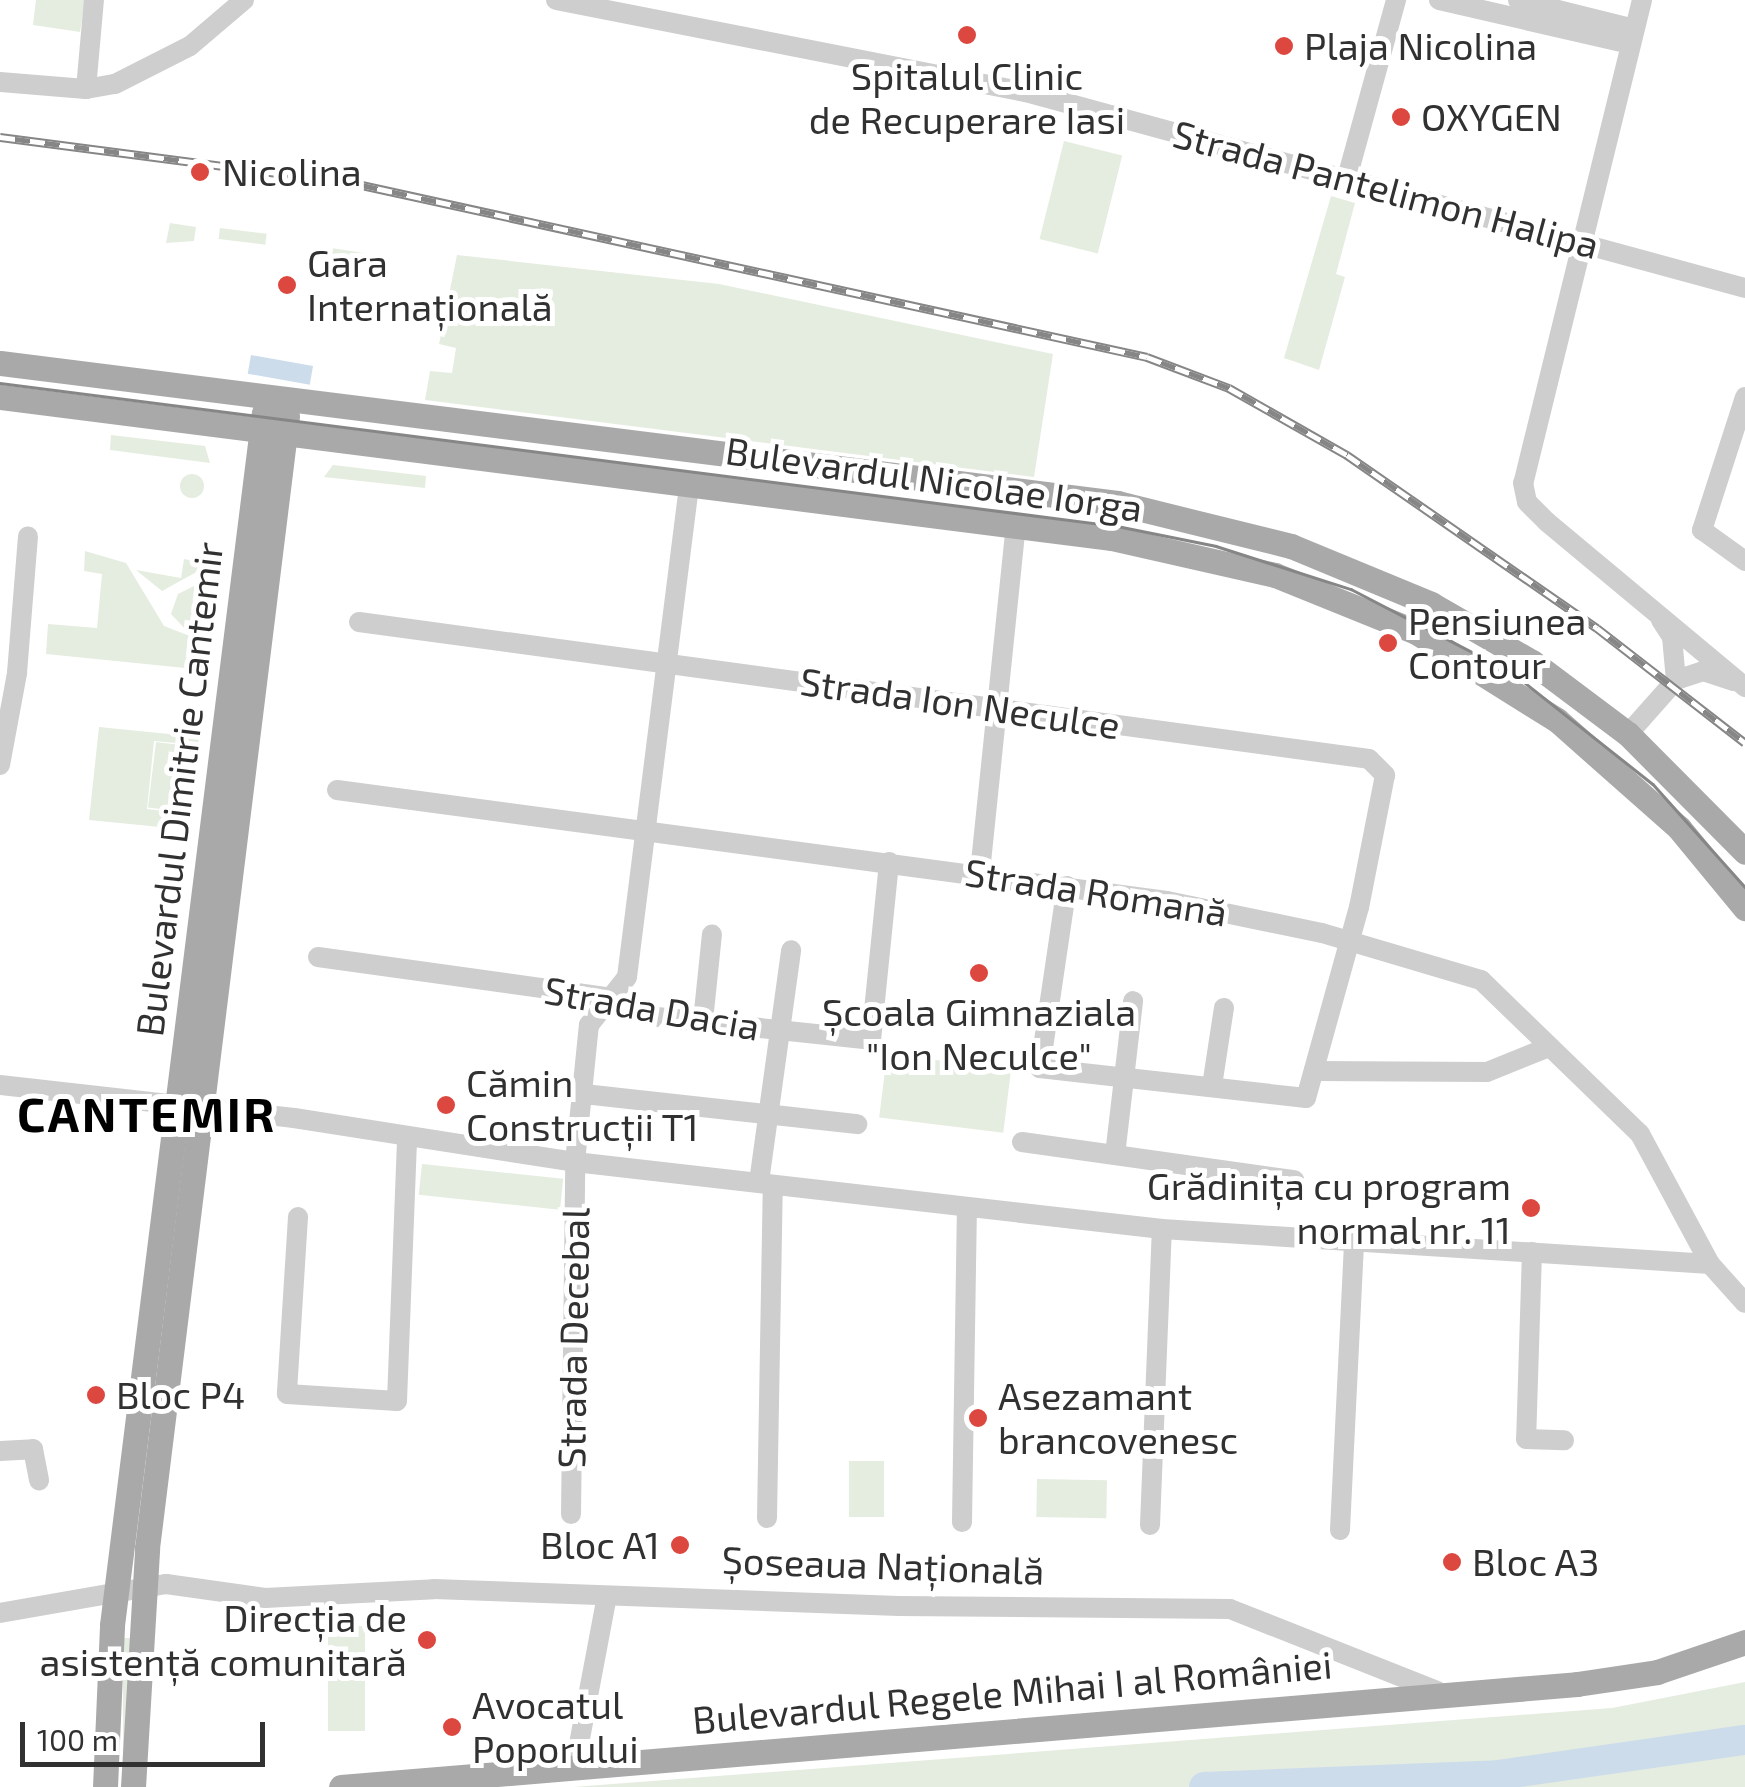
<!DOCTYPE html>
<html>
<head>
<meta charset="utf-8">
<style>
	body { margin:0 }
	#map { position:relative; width:1745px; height:1787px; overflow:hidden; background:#fff; font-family:"Exo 2",sans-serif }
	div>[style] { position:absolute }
	.green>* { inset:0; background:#e5ede0; transform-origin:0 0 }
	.round { border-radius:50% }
	.water>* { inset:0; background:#cddceb; transform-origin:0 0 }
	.river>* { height:30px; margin:-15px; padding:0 15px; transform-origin:15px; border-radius:15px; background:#cddceb }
	.minor>* { height:20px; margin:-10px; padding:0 10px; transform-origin:10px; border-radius:10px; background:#cecece }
	.major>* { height:25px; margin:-12.5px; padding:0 12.5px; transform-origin:12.5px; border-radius:12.5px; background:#a9a9a9 }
	.tram>* { height:2.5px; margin:-1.25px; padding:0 1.25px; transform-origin:1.25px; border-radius:1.25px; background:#868686 }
	.rail>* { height:9px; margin-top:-4.5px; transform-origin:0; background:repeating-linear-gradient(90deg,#fff 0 15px,#868686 0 30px); box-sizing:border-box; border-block:2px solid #868686 }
	.dots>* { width:28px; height:28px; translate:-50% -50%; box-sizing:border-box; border:5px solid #fff; border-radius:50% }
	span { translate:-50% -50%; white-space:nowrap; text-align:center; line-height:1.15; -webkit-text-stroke:10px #fff; paint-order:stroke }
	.poi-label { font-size:38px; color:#313131 }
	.left { translate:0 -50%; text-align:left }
	.right { translate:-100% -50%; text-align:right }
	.street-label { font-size:38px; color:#313131 }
	.district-label { font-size:48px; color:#000; font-weight:700; letter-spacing:2.5px }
	.scale { position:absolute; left:20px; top:1722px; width:245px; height:45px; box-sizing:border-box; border:5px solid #313131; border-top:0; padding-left:12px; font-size:30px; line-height:35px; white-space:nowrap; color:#313131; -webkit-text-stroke:8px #fff; paint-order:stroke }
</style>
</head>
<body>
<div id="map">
	<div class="green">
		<div style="clip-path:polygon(36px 0,85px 0,80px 32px,33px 25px)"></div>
		<div style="left:1064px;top:141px;width:60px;height:101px;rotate:14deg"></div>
		<div style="clip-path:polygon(1331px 196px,1355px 203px,1336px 274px,1345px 277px,1319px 370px,1284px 358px)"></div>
		<div style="clip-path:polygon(170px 223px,196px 227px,194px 241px,166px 243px)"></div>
		<div style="left:220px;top:228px;width:47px;height:11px;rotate:7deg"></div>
		<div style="left:325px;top:247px;width:47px;height:11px;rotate:9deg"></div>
		<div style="clip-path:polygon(457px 255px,719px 284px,1053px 354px,1034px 477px,425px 400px,430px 371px,452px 373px,456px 348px,439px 344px)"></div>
		<div style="clip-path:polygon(111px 435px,205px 446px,210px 463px,110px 450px)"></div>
		<div style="clip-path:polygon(333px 465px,426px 476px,425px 488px,324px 477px)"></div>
		<div class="round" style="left:180px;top:474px;width:24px;height:24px"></div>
		<div style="clip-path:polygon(85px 551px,126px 563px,164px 626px,208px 643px,205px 670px,46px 654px,48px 624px,97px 628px,102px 574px,84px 571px)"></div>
		<div style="clip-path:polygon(184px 559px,211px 564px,162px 591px,136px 570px,181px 578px)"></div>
		<div style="clip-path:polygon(206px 580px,218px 580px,210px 636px,188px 632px,171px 614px,178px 594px)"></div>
		<div style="clip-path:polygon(99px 727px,199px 737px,198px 745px,154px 741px,147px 809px,191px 814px,190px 830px,89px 820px)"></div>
		<div style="left:156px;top:742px;width:43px;height:66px;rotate:7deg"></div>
		<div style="left:887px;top:1054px;width:125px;height:64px;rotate:7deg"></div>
		<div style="left:422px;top:1164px;width:142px;height:31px;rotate:6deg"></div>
		<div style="left:849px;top:1461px;width:35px;height:56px"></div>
		<div style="left:1037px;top:1479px;width:70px;height:38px;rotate:1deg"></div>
		<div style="left:328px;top:1626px;width:37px;height:105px"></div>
		<div style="left:123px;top:1638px;width:9px;height:127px"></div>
		<div style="clip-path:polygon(1745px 1682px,1745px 1787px,573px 1787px,1612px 1708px)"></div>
	</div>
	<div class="water">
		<div style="left:251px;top:355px;width:63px;height:19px;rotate:10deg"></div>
	</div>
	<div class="river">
		<div style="left:1204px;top:1787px;width:294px;rotate:-2.3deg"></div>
		<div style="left:1498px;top:1775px;width:249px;rotate:-8.1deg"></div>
	</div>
	<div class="minor">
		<div style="left:556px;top:0;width:479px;rotate:11.1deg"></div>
		<div style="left:1026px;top:92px;width:745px;rotate:15.25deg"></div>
		<div style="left:1439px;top:0;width:196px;rotate:13deg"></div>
		<div style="left:1518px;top:0;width:120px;rotate:14deg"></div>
		<div style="left:1642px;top:0;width:497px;rotate:103.8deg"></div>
		<div style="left:1523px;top:483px;width:19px;rotate:78deg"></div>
		<div style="left:1527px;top:502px;width:28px;rotate:45deg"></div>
		<div style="left:1547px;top:522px;width:258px;rotate:39.8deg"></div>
		<div style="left:0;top:82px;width:86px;rotate:4.7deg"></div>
		<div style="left:86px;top:89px;width:29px;rotate:-10deg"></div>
		<div style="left:115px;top:84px;width:84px;rotate:-26.9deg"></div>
		<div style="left:190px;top:46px;width:71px;rotate:-40.4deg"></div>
		<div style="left:86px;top:89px;width:89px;rotate:-84.9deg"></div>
		<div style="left:1347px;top:178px;width:185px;rotate:-74.6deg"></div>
		<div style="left:1745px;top:397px;width:140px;rotate:107.9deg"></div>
		<div style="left:1702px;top:530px;width:53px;rotate:35.8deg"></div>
		<div style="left:1661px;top:620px;width:20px;rotate:57deg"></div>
		<div style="left:1672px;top:637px;width:43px;rotate:84.7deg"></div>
		<div style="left:359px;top:622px;width:1019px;rotate:7.72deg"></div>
		<div style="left:1369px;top:759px;width:23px;rotate:45deg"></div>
		<div style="left:1385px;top:775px;width:135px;rotate:101.1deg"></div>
		<div style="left:1359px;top:907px;width:198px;rotate:105.5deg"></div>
		<div style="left:1306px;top:1098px;width:268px;rotate:-173.6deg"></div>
		<div style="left:1040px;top:1068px;width:184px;rotate:-81.6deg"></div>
		<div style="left:1628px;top:734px;width:72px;rotate:-48.4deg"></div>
		<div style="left:1676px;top:680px;width:28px;rotate:-18deg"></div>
		<div style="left:1703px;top:671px;width:32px;rotate:18deg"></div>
		<div style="left:0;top:765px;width:94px;rotate:-79.5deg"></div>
		<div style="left:17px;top:673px;width:137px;rotate:-85.4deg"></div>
		<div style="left:337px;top:790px;width:837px;rotate:7.62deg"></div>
		<div style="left:1167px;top:901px;width:158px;rotate:11.7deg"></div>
		<div style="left:1322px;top:933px;width:166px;rotate:16.5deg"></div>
		<div style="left:1481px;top:980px;width:221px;rotate:44.1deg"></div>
		<div style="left:1640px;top:1134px;width:148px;rotate:61.7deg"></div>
		<div style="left:1710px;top:1264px;width:52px;rotate:48.1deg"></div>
		<div style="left:980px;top:872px;width:349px;rotate:-84.1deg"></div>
		<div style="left:318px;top:957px;width:290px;rotate:7.9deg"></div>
		<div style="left:605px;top:997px;width:47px;rotate:23.8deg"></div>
		<div style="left:648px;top:1016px;width:224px;rotate:6.1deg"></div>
		<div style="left:871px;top:1040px;width:179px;rotate:-84.2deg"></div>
		<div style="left:703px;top:1021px;width:87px;rotate:-84.1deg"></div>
		<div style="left:1314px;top:1071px;width:173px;rotate:0.3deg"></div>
		<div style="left:1487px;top:1072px;width:67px;rotate:-22deg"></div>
		<div style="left:0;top:1085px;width:296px;rotate:6.4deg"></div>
		<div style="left:294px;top:1118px;width:284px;rotate:8.9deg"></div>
		<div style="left:575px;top:1162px;width:591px;rotate:6.51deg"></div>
		<div style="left:1162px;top:1229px;width:549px;rotate:3.65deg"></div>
		<div style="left:1212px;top:1086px;width:79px;rotate:-81.3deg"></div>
		<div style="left:584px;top:1094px;width:275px;rotate:6.3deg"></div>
		<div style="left:1022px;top:1142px;width:275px;rotate:8deg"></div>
		<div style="left:1115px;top:1155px;width:155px;rotate:-83.3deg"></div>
		<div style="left:759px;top:1182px;width:234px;rotate:-82.1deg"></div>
		<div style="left:298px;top:1217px;width:177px;rotate:93.6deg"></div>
		<div style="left:287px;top:1394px;width:110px;rotate:3.6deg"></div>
		<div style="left:397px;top:1401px;width:260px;rotate:-87.8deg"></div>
		<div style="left:1532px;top:1252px;width:187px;rotate:91.8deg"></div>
		<div style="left:1526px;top:1439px;width:38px;rotate:2deg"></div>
		<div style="left:0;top:1451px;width:33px;rotate:-3deg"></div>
		<div style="left:33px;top:1449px;width:32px;rotate:79deg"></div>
		<div style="left:571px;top:1514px;width:352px;rotate:-89.3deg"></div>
		<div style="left:575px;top:1162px;width:138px;rotate:-84.2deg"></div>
		<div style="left:589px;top:1025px;width:61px;rotate:-51.6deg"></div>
		<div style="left:627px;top:977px;width:497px;rotate:-82.8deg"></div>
		<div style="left:767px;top:1518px;width:333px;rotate:-89deg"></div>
		<div style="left:962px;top:1522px;width:315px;rotate:-89.1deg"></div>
		<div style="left:1150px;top:1525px;width:296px;rotate:-87.7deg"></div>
		<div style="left:1340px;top:1530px;width:289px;rotate:-87.2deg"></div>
		<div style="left:0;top:1613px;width:169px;rotate:-9.9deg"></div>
		<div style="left:166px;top:1584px;width:100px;rotate:8deg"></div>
		<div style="left:265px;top:1598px;width:169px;rotate:-3deg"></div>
		<div style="left:434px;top:1589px;width:465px;rotate:2.1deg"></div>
		<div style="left:899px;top:1606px;width:331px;rotate:0.5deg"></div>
		<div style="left:1230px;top:1609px;width:223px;rotate:21.6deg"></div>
		<div style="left:575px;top:1765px;width:172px;rotate:-79.3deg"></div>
	</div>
	<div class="major">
		<div style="left:0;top:363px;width:1126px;rotate:7.14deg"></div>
		<div style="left:1117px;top:503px;width:179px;rotate:13.9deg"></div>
		<div style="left:1291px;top:546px;width:152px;rotate:22.5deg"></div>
		<div style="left:1431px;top:604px;width:116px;rotate:29.9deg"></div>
		<div style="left:1532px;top:662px;width:120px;rotate:36.9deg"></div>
		<div style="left:1628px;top:734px;width:166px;rotate:45.2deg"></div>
		<div style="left:0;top:397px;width:1121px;rotate:7.23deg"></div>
		<div style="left:1112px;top:538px;width:167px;rotate:12.8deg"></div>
		<div style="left:1275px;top:575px;width:152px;rotate:22deg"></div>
		<div style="left:1416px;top:632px;width:166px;rotate:32deg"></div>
		<div style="left:1557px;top:720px;width:163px;rotate:41.5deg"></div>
		<div style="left:1679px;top:828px;width:104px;rotate:50.5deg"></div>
		<div style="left:105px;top:1787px;width:162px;rotate:-87.5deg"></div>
		<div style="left:112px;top:1625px;width:1222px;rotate:-82.86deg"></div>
		<div style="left:133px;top:1787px;width:239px;rotate:-86.6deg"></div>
		<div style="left:147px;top:1548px;width:1141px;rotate:-82.95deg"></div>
		<div style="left:341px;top:1787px;width:1240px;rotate:-4.76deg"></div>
		<div style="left:1577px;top:1684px;width:81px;rotate:-8.5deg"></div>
		<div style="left:1657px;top:1672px;width:93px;rotate:-18.8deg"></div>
	</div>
	<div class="tram">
		<div style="left:0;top:383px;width:1126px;rotate:7.3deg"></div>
		<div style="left:1117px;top:526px;width:101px;rotate:11.4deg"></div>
		<div style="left:1216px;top:546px;width:142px;rotate:17.7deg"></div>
		<div style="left:1351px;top:589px;width:184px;rotate:27.5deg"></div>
		<div style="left:1514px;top:674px;width:177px;rotate:38.4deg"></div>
		<div style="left:1653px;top:784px;width:138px;rotate:48.2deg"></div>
	</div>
	<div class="rail">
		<div style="left:0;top:137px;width:351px;rotate:7.4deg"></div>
		<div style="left:348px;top:182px;width:818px;rotate:12.35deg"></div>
		<div style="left:1147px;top:357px;width:88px;rotate:20.7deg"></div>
		<div style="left:1229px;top:388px;width:136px;rotate:29.6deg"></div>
		<div style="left:1347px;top:455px;width:304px;rotate:34.7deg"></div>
		<div style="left:1597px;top:628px;width:187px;rotate:37.8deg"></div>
	</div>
	<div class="dots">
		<div style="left:967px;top:35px;background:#dc473f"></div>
		<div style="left:1284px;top:46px;background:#dc473f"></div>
		<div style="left:1401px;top:117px;background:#dc473f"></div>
		<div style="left:200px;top:172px;background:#dc473f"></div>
		<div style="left:287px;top:285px;background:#dc473f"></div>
		<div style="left:1388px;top:643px;background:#dc473f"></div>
		<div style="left:979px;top:973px;background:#dc473f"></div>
		<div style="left:446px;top:1105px;background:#dc473f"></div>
		<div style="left:1531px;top:1208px;background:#dc473f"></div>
		<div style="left:96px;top:1395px;background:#dc473f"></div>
		<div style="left:978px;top:1418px;background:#dc473f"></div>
		<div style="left:680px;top:1545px;background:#dc473f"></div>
		<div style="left:1452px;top:1562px;background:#dc473f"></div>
		<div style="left:427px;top:1640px;background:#dc473f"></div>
		<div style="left:452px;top:1727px;background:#dc473f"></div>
	</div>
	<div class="poi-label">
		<span class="left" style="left:1304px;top:46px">Plaja Nicolina</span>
		<span style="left:967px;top:98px">Spitalul Clinic<br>de Recuperare Iasi</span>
		<span class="left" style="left:1421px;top:117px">OXYGEN</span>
		<span class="left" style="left:222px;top:172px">Nicolina</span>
		<span class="left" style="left:307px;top:285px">Gara<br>Internațională</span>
		<span class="left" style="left:1408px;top:643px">Pensiunea<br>Contour</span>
		<span style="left:979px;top:1034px">Școala Gimnaziala<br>"Ion Neculce"</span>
		<span class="left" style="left:466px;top:1105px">Cămin<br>Construcții T1</span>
		<span class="right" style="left:1511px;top:1208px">Grădinița cu program<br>normal nr. 11</span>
		<span class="left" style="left:116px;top:1395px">Bloc P4</span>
		<span class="left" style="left:998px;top:1418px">Asezamant<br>brancovenesc</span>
		<span class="right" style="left:660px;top:1545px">Bloc A1</span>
		<span class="left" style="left:1472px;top:1562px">Bloc A3</span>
		<span class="right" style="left:407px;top:1640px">Direcția de<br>asistență comunitară</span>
		<span class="left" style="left:472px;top:1727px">Avocatul<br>Poporului</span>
	</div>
	<div class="street-label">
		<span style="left:1386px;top:189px;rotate:15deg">Strada Pantelimon Halipa</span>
		<span style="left:934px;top:479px;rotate:8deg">Bulevardul Nicolae Iorga</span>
		<span style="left:960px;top:703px;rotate:8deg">Strada Ion Neculce</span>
		<span style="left:179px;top:789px;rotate:-83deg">Bulevardul Dimitrie Cantemir</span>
		<span style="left:1096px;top:892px;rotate:9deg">Strada Romană</span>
		<span style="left:652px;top:1008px;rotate:10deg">Strada Dacia</span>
		<span style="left:573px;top:1338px;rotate:-89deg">Strada Decebal</span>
		<span style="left:883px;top:1565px;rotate:2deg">Șoseaua Națională</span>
		<span style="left:1012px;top:1692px;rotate:-5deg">Bulevardul Regele Mihai I al României</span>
	</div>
	<div class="district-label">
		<span style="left:147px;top:1114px">CANTEMIR</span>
	</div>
	<div class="scale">100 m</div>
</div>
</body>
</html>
